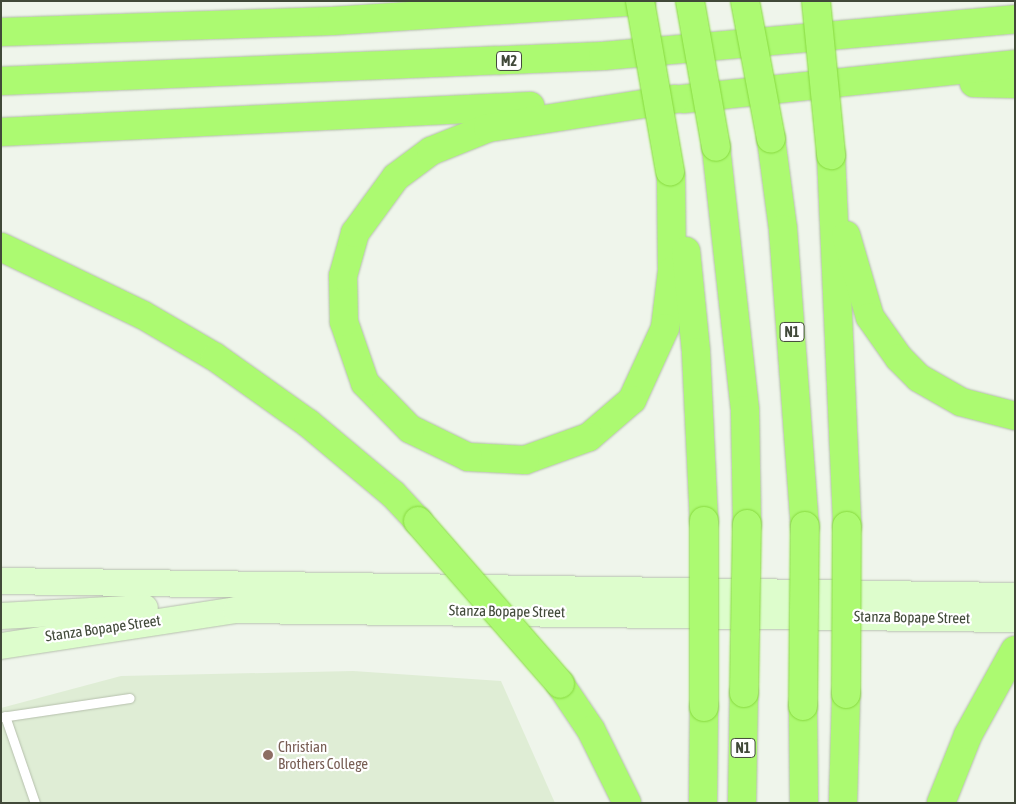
<!DOCTYPE html>
<html>
<head>
<meta charset="utf-8">
<style>
	body { margin:0 }
	#map { position:relative; width:1016px; height:804px; overflow:hidden; background:#eff5eb; font-family:"Asap Condensed",sans-serif }
	div>[style] { position:absolute }
	.education>* { inset:0; background:#dfedd5 }
	.roads { filter:drop-shadow(0 0 1px #b6c0ad) drop-shadow(0 0 1px #b6c0ad) }
	.service>* { height:9px; margin:-4.5px; padding:0 4.5px; transform-origin:4.5px; border-radius:4.5px; background:#fff }
	.secondary>* { height:26px; margin:-13px; padding:0 13px; transform-origin:13px; border-radius:13px; background:#ddfdcc }
	.motorway>* { height:28px; margin:-14px; padding:0 14px; transform-origin:14px; border-radius:14px; background:#acfa71 }
	.bridges { filter:drop-shadow(0 0 1px #88da40) drop-shadow(0 0 1px #88da40) }
	.motorway-bridge>* { height:28px; margin:-14px; padding:0 14px; transform-origin:14px; border-radius:14px; background:#acfa71 }
	.dots>* { width:14px; height:14px; translate:-50% -50%; box-sizing:border-box; border:2px solid #fff; border-radius:50% }
	span { translate:-50% -50%; white-space:nowrap; text-align:center; line-height:1.15; -webkit-text-stroke:4.5px #fff; paint-order:stroke }
	.shield-label span { padding:1px 4px; background:#fff; border:1px solid; border-radius:4px; -webkit-text-stroke-width:0 }
	.shield-label { font-size:14px; color:#414939; font-weight:700 }
	.street-label { font-size:15px; color:#414939 }
	.education-label { font-size:15px; color:#785e54 }
	.left { translate:0 -50%; text-align:left }
	.frame { position:absolute; inset:0; border:2px solid #414939; pointer-events:none }
</style>
</head>
<body>
<div id="map">
	<div class="education">
		<div style="clip-path:polygon(353px 671px,501px 681px,555px 803px,1px 803px,1px 708px,121px 676px)"></div>
	</div>
	<div class="roads">
		<div class="service">
			<div style="left:5px;top:716px;width:92px;rotate:71deg"></div>
			<div style="left:1px;top:717px;width:130px;rotate:-8.4deg"></div>
		</div>
		<div class="secondary">
			<div style="left:1px;top:581px;width:1014px;rotate:0.85deg"></div>
			<div style="left:1px;top:616px;width:144px;rotate:-3.2deg"></div>
			<div style="left:1px;top:646px;width:238px;rotate:-8.7deg"></div>
			<div style="left:236px;top:610px;width:779px;rotate:0.66deg"></div>
		</div>
		<div class="motorway">
			<div style="left:1px;top:32px;width:331px;rotate:-1.9deg"></div>
			<div style="left:332px;top:21px;width:310px;rotate:-3.7deg"></div>
			<div style="left:1px;top:81px;width:603px;rotate:-2.38deg"></div>
			<div style="left:603px;top:56px;width:414px;rotate:-5.1deg"></div>
			<div style="left:974px;top:83px;width:41px;rotate:1.4deg"></div>
			<div style="left:683px;top:99px;width:334px;rotate:-6deg"></div>
			<div style="left:1px;top:132px;width:530px;rotate:-2.81deg"></div>
			<div style="left:771px;top:139px;width:91px;rotate:82.4deg"></div>
			<div style="left:783px;top:229px;width:298px;rotate:85.8deg"></div>
			<div style="left:716px;top:147px;width:265px;rotate:83.7deg"></div>
			<div style="left:745px;top:410px;width:114px;rotate:89deg"></div>
			<div style="left:831px;top:155px;width:371px;rotate:87.5deg"></div>
			<div style="left:671px;top:177px;width:94px;rotate:89.4deg"></div>
			<div style="left:672px;top:271px;width:57px;rotate:97deg"></div>
			<div style="left:665px;top:328px;width:79px;rotate:114.6deg"></div>
			<div style="left:632px;top:400px;width:57px;rotate:139.3deg"></div>
			<div style="left:589px;top:437px;width:68px;rotate:160.2deg"></div>
			<div style="left:525px;top:460px;width:57px;rotate:-177deg"></div>
			<div style="left:468px;top:457px;width:64px;rotate:-154.2deg"></div>
			<div style="left:410px;top:429px;width:64px;rotate:-134.4deg"></div>
			<div style="left:365px;top:383px;width:65px;rotate:-109deg"></div>
			<div style="left:344px;top:322px;width:46px;rotate:-91.2deg"></div>
			<div style="left:343px;top:276px;width:45px;rotate:-74.4deg"></div>
			<div style="left:355px;top:233px;width:69px;rotate:-53.8deg"></div>
			<div style="left:396px;top:177px;width:44px;rotate:-36.6deg"></div>
			<div style="left:431px;top:151px;width:61px;rotate:-22deg"></div>
			<div style="left:488px;top:128px;width:190px;rotate:-8.8deg"></div>
			<div style="left:846px;top:235px;width:85px;rotate:73.7deg"></div>
			<div style="left:870px;top:317px;width:50px;rotate:54.7deg"></div>
			<div style="left:899px;top:358px;width:28px;rotate:45deg"></div>
			<div style="left:919px;top:378px;width:48px;rotate:29.7deg"></div>
			<div style="left:961px;top:402px;width:56px;rotate:14.5deg"></div>
			<div style="left:1px;top:247px;width:157px;rotate:25.6deg"></div>
			<div style="left:143px;top:315px;width:83px;rotate:30.3deg"></div>
			<div style="left:215px;top:357px;width:114px;rotate:35.4deg"></div>
			<div style="left:308px;top:423px;width:111px;rotate:39.9deg"></div>
			<div style="left:393px;top:494px;width:37px;rotate:47deg"></div>
			<div style="left:686px;top:251px;width:101px;rotate:84.3deg"></div>
			<div style="left:696px;top:352px;width:169px;rotate:87.3deg"></div>
			<div style="left:560px;top:684px;width:55px;rotate:56deg"></div>
			<div style="left:591px;top:730px;width:81px;rotate:63.7deg"></div>
			<div style="left:803px;top:706px;width:97px;rotate:89.4deg"></div>
			<div style="left:703px;top:803px;width:96px;rotate:-89.4deg"></div>
			<div style="left:742px;top:803px;width:110px;rotate:-89deg"></div>
			<div style="left:843px;top:803px;width:109px;rotate:-88.4deg"></div>
			<div style="left:941px;top:803px;width:73px;rotate:-68.3deg"></div>
			<div style="left:968px;top:735px;width:97px;rotate:-61.1deg"></div>
		</div>
	</div>
	<div class="bridges">
		<div class="motorway-bridge">
			<div style="left:640px;top:1px;width:173px;rotate:80deg"></div>
			<div style="left:690px;top:1px;width:148px;rotate:79.9deg"></div>
			<div style="left:745px;top:1px;width:140px;rotate:79.3deg"></div>
			<div style="left:816px;top:1px;width:155px;rotate:84.4deg"></div>
			<div style="left:418px;top:521px;width:216px;rotate:48.9deg"></div>
			<div style="left:744px;top:693px;width:169px;rotate:-89deg"></div>
			<div style="left:846px;top:694px;width:168px;rotate:-89.7deg"></div>
			<div style="left:803px;top:706px;width:180px;rotate:-89.4deg"></div>
			<div style="left:704px;top:707px;width:186px;rotate:-90deg"></div>
		</div>
	</div>
	<div class="dots">
		<div style="left:268px;top:755px;background:#8d6e63"></div>
	</div>
	<div class="shield-label">
		<span style="left:509px;top:61px">M2</span>
		<span style="left:792px;top:332px">N1</span>
		<span style="left:743px;top:748px">N1</span>
	</div>
	<div class="street-label">
		<span style="left:507px;top:611px;rotate:1deg">Stanza Bopape Street</span>
		<span style="left:912px;top:617px;rotate:1deg">Stanza Bopape Street</span>
		<span style="left:103px;top:628px;rotate:-8deg">Stanza Bopape Street</span>
	</div>
	<div class="education-label">
		<span class="left" style="left:278px;top:755px">Christian<br>Brothers College</span>
	</div>
	<div class="frame"></div>
</div>
</body>
</html>
